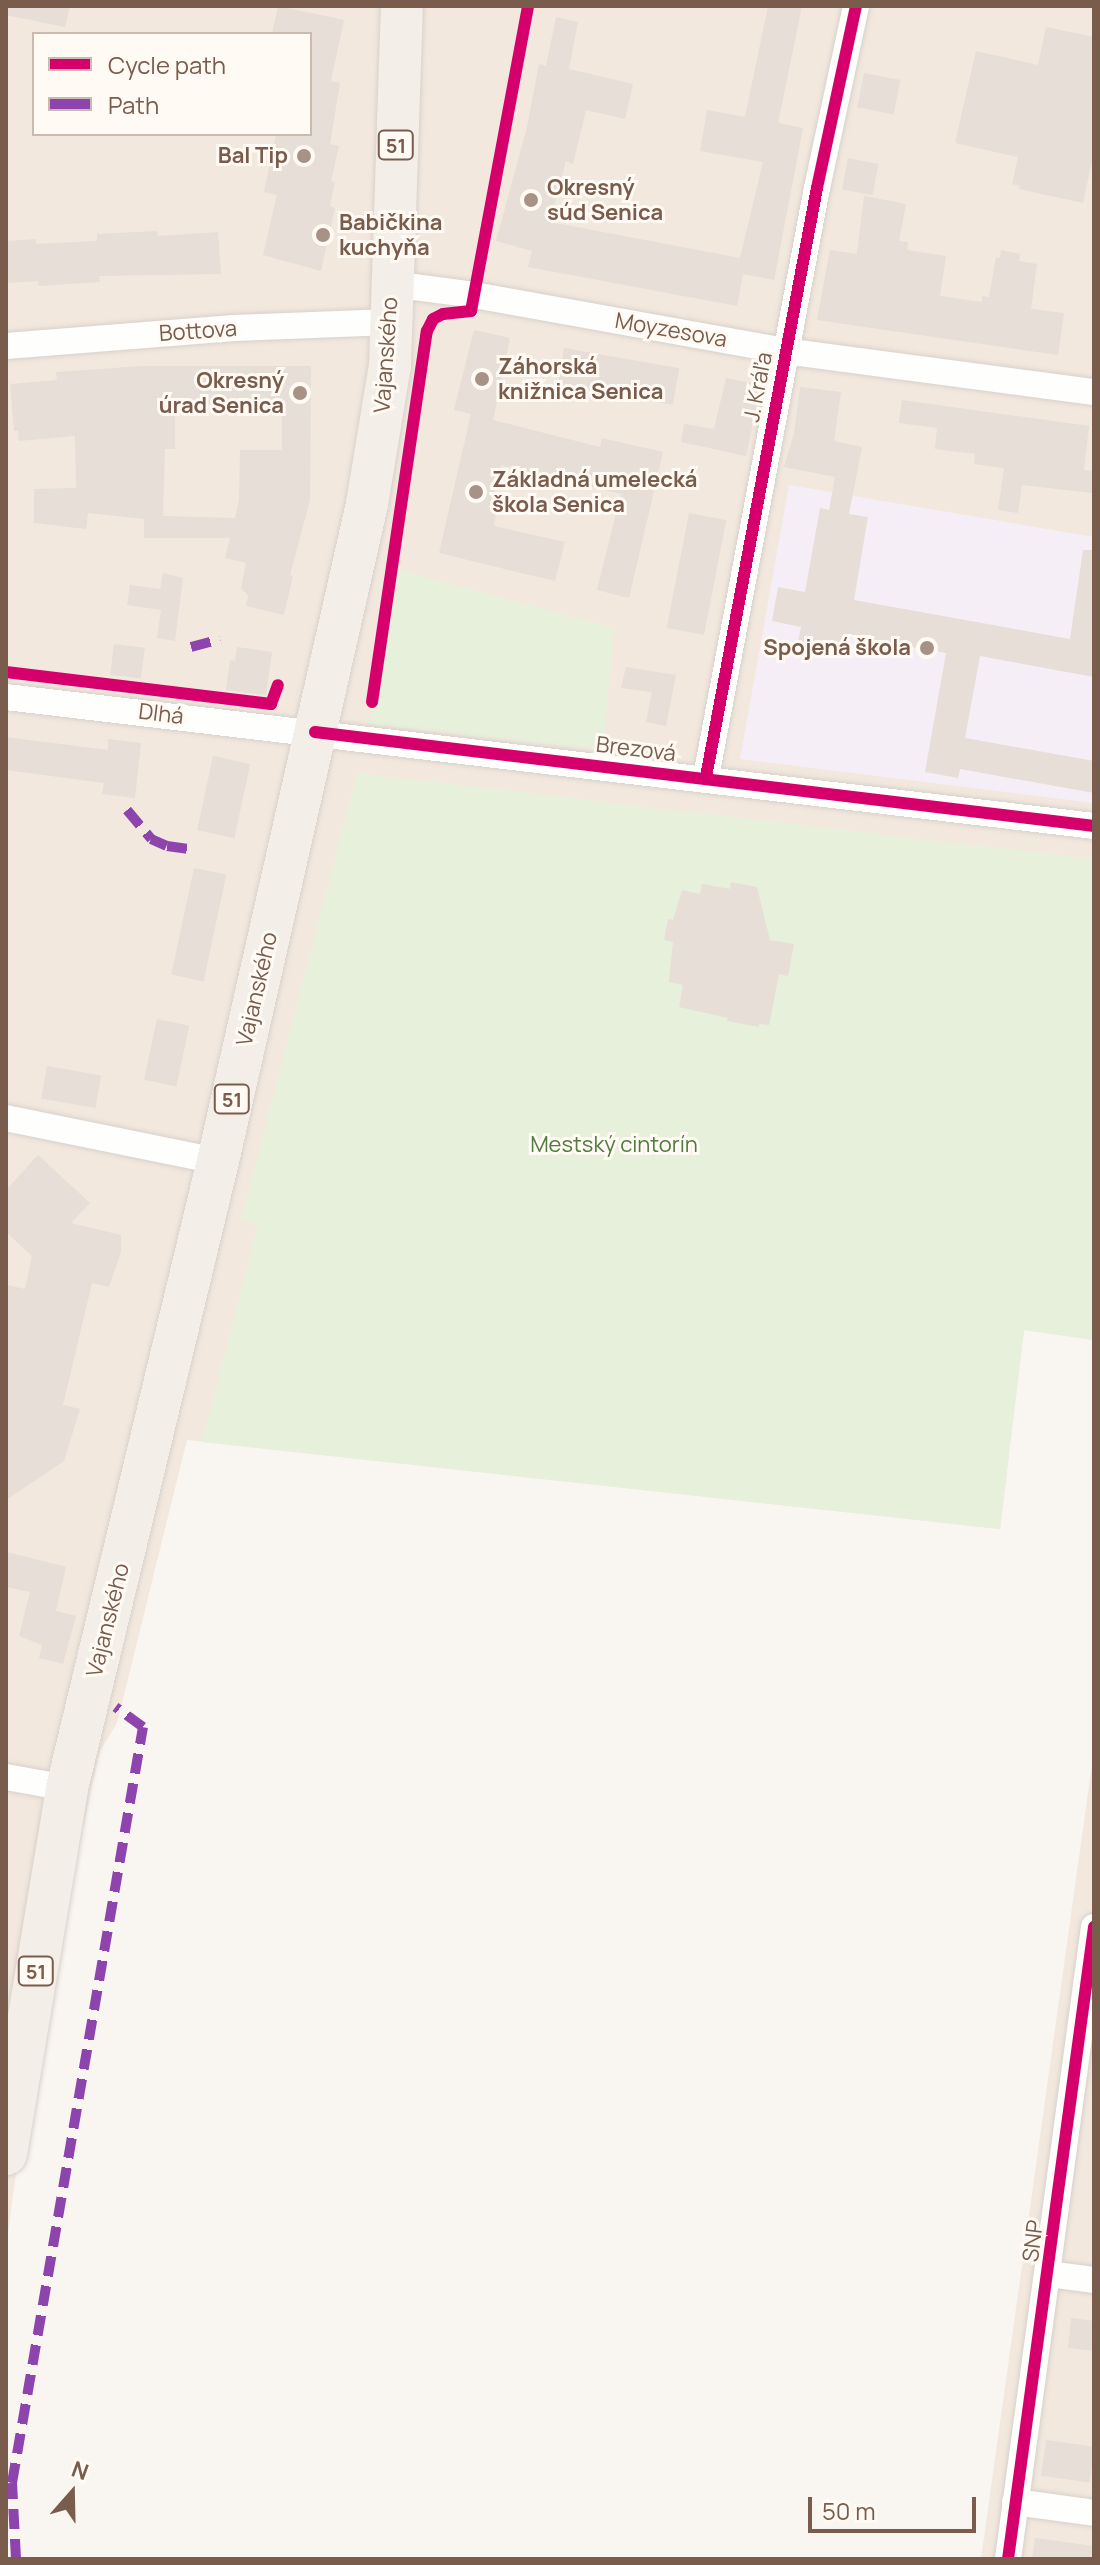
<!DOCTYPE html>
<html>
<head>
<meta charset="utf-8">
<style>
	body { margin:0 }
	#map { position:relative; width:1100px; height:2565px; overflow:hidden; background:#f9f5f0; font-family:Manrope,sans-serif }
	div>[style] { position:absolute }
	.residential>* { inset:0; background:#f2e8de }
	.education>* { inset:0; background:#f6eef6 }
	.green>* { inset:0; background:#e7f0db }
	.building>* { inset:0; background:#e6ded7; transform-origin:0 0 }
	.roads { filter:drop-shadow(0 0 2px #d7d1cb) drop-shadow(0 0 2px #d7d1cb) }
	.street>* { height:26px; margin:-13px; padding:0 13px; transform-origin:13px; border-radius:13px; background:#fefefd }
	.primary>* { height:42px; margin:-21px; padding:0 21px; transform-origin:21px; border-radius:21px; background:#f3eee8 }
	.quiet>* { height:10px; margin-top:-5px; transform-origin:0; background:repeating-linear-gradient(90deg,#8e44ad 0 20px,transparent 0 30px) }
	.cycleway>* { height:12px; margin:-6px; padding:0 6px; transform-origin:6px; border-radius:6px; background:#d6006c }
	.dots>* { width:22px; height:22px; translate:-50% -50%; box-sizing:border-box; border:4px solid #fffaf3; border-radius:50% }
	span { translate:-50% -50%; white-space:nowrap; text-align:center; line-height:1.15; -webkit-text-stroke:6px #fffaf3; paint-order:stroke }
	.shield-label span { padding:2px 6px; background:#fffaf3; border:2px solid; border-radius:6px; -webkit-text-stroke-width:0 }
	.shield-label { font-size:20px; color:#7a5c4d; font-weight:700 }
	.poi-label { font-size:22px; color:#7a5c4d; font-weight:700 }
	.right { translate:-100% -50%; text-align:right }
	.left { translate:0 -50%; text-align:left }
	.street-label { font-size:22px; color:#7a5c4d }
	.park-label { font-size:22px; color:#537a41 }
	.frame { position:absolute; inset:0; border:8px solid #7a5c4d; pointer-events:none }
	.legend { position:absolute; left:32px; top:32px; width:280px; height:104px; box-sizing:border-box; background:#fffaf3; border:2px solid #cabbb1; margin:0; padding:10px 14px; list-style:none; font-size:24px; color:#7a5c4d }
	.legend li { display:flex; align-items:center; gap:16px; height:40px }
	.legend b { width:40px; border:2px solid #cabbb1 }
	.north { position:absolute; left:32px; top:2453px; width:80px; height:80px; -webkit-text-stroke:6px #fffaf3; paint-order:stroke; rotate:20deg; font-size:22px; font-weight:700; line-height:32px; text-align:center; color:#7a5c4d }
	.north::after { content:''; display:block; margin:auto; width:28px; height:36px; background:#7a5c4d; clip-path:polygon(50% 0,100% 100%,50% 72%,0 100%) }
	.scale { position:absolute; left:808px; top:2497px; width:168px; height:36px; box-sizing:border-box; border:4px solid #7a5c4d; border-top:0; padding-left:10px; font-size:24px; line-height:28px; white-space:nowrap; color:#7a5c4d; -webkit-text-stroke:6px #fffaf3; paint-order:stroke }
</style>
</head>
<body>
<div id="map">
	<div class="residential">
		<div style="clip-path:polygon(evenodd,6px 6px,1094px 6px,1094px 1340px,1024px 1330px,1000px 1529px,187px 1440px,117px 1723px,100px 1751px,79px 1844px,15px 2180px,6px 2248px,6px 6px,34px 34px,310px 34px,310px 134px,34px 134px,34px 34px)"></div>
		<div style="clip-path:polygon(1094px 1750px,1094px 2559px,981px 2559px)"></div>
	</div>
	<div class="education">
		<div style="clip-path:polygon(789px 485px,1094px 537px,1094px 803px,740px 759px)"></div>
	</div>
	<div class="green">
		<div style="clip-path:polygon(392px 568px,614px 628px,603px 750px,369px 724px)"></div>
		<div style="clip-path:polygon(357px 773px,1094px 859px,1094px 1340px,1024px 1330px,1000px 1529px,202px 1442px,258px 1225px,241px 1220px)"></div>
	</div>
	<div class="building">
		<div style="clip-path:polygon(6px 6px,70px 6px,65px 27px,6px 15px)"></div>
		<div style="clip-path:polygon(278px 6px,344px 20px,331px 81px,340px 83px,330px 144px,339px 146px,331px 181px,335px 182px,330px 206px,335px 208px,321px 271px,263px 255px,277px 195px,264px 192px,276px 134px,310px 134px,310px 34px,272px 34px)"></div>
		<div style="clip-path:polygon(768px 6px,802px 6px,778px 123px,803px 128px,774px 280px,743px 274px,737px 306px,528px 267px,532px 251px,496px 241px,527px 127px,539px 64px,546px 66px,556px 17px,578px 22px,569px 69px,633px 84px,625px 119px,586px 110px,573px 164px,566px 161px,550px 222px,740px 258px,763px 162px,700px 151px,707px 110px,745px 117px)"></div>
		<div style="clip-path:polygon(1046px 27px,1094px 37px,1094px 152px,1083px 203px,1019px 189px,1020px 186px,1012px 184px,1018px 157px,955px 143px,976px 51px,1038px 65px)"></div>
		<div style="left:864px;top:73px;width:37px;height:35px;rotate:11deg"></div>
		<div style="left:848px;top:158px;width:31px;height:32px;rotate:11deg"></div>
		<div style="clip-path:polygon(864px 196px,906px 204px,899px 241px,908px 242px,907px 250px,946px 256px,940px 296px,982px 302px,982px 296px,989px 297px,996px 257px,1000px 258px,1001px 250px,1020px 254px,1019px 261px,1037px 264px,1031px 309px,1064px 313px,1058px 355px,817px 320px,830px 250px,857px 254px)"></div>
		<div style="clip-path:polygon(157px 231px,158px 236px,218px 232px,221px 274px,99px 276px,100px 282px,39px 286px,38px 281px,6px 283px,6px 241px,36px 239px,36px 244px,97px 241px,97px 234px)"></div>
		<div style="clip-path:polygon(474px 330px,510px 338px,493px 420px,600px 447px,602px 438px,663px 452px,629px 598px,597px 590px,621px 494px,501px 465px,490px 512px,496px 513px,494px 526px,565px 542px,555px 581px,439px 553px,471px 414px,454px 410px)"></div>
		<div style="left:564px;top:348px;width:117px;height:37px;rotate:10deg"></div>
		<div style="clip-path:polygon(evenodd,142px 366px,311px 366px,310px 500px,290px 575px,293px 576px,284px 615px,246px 606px,248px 596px,241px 588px,246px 563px,225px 558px,230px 538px,144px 538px,144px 519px,88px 513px,86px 529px,34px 523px,34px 489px,76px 488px,75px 436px,19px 441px,18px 431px,14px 431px,10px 384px,57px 380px,56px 372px,142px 366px,175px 408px,282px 409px,282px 450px,240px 450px,239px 500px,235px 518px,163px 516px,165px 449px,175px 449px,175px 408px)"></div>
		<div style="clip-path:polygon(726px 378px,761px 385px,746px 456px,681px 442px,684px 424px,714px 429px)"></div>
		<div style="clip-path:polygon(800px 387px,841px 392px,834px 441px,862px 447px,849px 514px,868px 517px,854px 600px,1070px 639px,1083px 550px,1094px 550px,1094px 677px,980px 656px,965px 738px,1094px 761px,1094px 793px,960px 769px,958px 778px,925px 772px,946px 653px,849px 636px,847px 651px,798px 642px,801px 627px,772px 621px,778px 587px,805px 592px,820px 508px,829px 510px,835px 477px,784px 467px,794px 433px)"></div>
		<div style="clip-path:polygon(902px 400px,1089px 426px,1084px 470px,1094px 471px,1092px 493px,1022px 485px,1018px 513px,998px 510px,1004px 468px,974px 464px,975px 454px,935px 449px,937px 428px,899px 423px)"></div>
		<div style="left:689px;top:513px;width:38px;height:117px;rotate:11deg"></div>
		<div style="clip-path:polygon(163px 573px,183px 578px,175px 641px,157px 638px,161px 610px,127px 605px,130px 585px,160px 589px)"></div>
		<div style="left:114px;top:644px;width:31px;height:31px;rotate:7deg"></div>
		<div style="clip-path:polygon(237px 647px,272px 652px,266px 695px,226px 690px,230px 660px,235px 661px)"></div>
		<div style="clip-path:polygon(626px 667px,676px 675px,666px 726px,646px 722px,652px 692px,621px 688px)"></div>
		<div style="clip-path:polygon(6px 737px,108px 750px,108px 739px,141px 743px,135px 798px,102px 794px,104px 783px,6px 770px)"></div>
		<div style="left:213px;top:756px;width:38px;height:76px;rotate:12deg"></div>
		<div style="left:194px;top:868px;width:33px;height:109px;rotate:12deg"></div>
		<div style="clip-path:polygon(731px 882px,757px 887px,770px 940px,794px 944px,788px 976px,779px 974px,769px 1025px,759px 1024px,759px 1027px,727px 1021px,728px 1018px,679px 1007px,683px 985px,669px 982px,673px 942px,664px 940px,668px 919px,673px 920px,682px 890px,700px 894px,702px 884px,730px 889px)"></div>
		<div style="left:157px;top:1019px;width:33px;height:62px;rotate:12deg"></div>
		<div style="left:47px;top:1066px;width:55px;height:33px;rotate:10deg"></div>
		<div style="clip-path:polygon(38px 1155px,90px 1203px,71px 1223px,121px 1235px,121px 1252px,109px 1287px,92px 1283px,63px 1405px,80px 1409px,64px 1461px,6px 1500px,6px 1285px,25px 1289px,32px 1256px,6px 1232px,6px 1190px)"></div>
		<div style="clip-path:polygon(6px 1552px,66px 1567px,56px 1611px,76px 1616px,63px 1664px,39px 1658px,42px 1645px,19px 1636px,30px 1592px,6px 1587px)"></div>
		<div style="clip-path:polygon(1071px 2318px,1094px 2321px,1094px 2351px,1068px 2348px)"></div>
		<div style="left:1046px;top:2440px;width:49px;height:36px;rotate:8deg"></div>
		<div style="clip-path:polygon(1035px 2538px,1094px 2546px,1094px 2559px,1032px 2559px)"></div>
	</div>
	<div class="roads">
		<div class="street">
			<div style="left:391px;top:284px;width:84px;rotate:7.5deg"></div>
			<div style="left:474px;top:295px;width:316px;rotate:10.2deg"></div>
			<div style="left:785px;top:351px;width:312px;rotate:7.6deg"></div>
			<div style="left:6px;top:346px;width:229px;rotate:-4.5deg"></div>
			<div style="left:234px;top:328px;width:157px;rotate:-2.2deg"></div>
			<div style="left:6px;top:697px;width:1096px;rotate:6.76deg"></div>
			<div style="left:706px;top:777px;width:599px;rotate:-79.33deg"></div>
			<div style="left:817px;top:188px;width:186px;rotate:-77.9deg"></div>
			<div style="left:6px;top:1118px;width:216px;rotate:11.5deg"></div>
			<div style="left:6px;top:1777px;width:62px;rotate:10.2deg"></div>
			<div style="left:1049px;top:2274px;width:45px;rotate:7.6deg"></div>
			<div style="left:1015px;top:2502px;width:80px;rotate:7.9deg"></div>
			<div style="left:1008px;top:2559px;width:638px;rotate:-82.25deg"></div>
		</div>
		<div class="primary">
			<div style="left:6px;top:2154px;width:371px;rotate:-80.5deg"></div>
			<div style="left:67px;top:1788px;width:645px;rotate:-76.46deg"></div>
			<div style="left:218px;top:1161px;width:674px;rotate:-77.22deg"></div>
			<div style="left:367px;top:504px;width:141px;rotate:-80.6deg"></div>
			<div style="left:390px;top:365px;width:359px;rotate:-88.1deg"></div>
		</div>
	</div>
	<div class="quiet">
		<div style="left:191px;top:647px;width:30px;rotate:-15deg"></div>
		<div style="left:127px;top:810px;width:38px;rotate:50deg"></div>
		<div style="left:151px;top:839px;width:17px;rotate:24deg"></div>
		<div style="left:167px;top:846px;width:28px;rotate:8deg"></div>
		<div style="left:16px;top:2559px;width:76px;rotate:-93deg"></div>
		<div style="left:12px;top:2483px;width:767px;rotate:-80.17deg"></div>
		<div style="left:143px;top:1727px;width:34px;rotate:-144deg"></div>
	</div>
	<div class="cycleway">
		<div style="left:6px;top:672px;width:267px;rotate:6.9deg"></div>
		<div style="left:271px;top:704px;width:20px;rotate:-70deg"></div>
		<div style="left:372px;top:702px;width:375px;rotate:-81.6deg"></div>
		<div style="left:427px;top:331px;width:13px;rotate:-63deg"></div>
		<div style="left:433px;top:319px;width:11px;rotate:-27deg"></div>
		<div style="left:443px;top:314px;width:28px;rotate:-6deg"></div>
		<div style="left:471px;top:311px;width:310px;rotate:-79.4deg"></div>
		<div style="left:315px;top:732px;width:785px;rotate:6.88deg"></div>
		<div style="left:706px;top:777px;width:599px;rotate:-79.33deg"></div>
		<div style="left:817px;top:188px;width:186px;rotate:-77.9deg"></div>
		<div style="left:1008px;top:2559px;width:638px;rotate:-82.25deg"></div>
	</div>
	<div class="dots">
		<div style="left:304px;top:156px;background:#a69286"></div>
		<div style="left:531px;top:200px;background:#a69286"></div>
		<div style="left:323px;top:235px;background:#a69286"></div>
		<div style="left:482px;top:379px;background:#a69286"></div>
		<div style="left:300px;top:393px;background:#a69286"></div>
		<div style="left:476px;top:492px;background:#a69286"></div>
		<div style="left:927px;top:648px;background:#a69286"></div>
	</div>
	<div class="shield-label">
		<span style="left:396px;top:145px">51</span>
		<span style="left:232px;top:1099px">51</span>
		<span style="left:36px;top:1971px">51</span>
	</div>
	<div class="poi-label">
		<span class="right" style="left:288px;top:156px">Bal Tip</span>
		<span class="left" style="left:547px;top:200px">Okresný<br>súd Senica</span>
		<span class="left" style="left:339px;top:235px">Babičkina<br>kuchyňa</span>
		<span class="left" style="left:498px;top:379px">Záhorská<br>knižnica Senica</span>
		<span class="right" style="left:284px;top:393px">Okresný<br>úrad Senica</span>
		<span class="left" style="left:492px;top:492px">Základná umelecká<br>škola Senica</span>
		<span class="right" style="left:911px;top:648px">Spojená škola</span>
	</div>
	<div class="street-label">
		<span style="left:671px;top:330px;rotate:10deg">Moyzesova</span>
		<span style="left:198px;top:331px;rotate:-4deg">Bottova</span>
		<span style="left:386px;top:355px;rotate:-86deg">Vajanského</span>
		<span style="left:758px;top:387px;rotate:-79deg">J. Kráľa</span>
		<span style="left:161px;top:714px;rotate:7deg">Dlhá</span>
		<span style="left:636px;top:749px;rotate:7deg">Brezová</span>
		<span style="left:257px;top:989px;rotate:-77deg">Vajanského</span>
		<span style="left:108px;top:1620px;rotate:-76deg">Vajanského</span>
		<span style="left:1033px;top:2241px;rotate:-83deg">SNP</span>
	</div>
	<div class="park-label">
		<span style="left:614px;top:1145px">Mestský cintorín</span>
	</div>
	<div class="frame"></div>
	<ul class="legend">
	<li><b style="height:10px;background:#d6006c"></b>Cycle path</li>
	<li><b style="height:10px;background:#8e44ad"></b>Path</li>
	</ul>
	<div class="north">N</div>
	<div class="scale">50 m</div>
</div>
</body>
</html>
